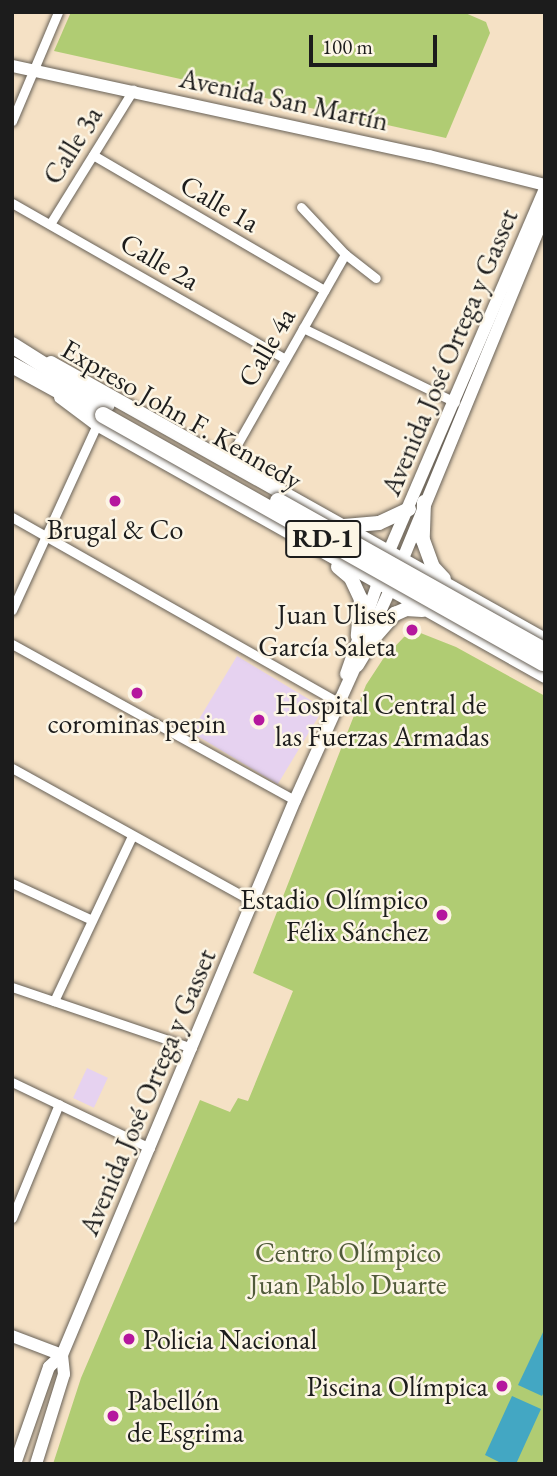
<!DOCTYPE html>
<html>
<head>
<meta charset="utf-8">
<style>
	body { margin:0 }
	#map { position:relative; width:557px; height:1476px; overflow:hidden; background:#f5e1c5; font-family:"EB Garamond",serif }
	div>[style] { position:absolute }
	.built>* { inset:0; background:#e6d2f0; transform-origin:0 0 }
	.green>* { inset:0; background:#b0cc73 }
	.water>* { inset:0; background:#43a7c3 }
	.roads { filter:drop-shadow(0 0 2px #686157) drop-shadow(0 0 2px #686157) }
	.street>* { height:9px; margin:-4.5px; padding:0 4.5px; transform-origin:4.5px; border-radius:4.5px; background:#fff }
	.secondary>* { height:12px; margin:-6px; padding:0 6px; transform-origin:6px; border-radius:6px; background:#fff }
	.primary>* { height:14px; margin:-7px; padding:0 7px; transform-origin:7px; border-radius:7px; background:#fff }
	.highway>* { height:16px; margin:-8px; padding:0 8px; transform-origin:8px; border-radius:8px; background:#fff }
	.bridges { filter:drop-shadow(0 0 2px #686157) drop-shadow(0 0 2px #686157) }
	.highway-bridge>* { height:16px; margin:-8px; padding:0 8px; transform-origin:8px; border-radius:8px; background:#fff }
	.dots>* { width:19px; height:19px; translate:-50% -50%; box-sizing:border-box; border:4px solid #fcf5e5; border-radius:50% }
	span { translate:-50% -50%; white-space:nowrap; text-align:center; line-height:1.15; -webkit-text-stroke:5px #fcf5e5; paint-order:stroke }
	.shield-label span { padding:2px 5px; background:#fcf5e5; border:2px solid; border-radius:5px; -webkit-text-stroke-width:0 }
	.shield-label { font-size:26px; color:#1c1c1c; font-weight:700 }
	.street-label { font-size:28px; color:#1c1c1c }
	.poi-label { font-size:28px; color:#1c1c1c }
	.right { translate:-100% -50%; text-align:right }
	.left { translate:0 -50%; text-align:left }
	.park-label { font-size:28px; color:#505a3a }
	.frame { position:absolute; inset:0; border:14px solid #1c1c1c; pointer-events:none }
	.scale { position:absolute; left:309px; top:35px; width:128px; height:32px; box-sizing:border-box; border:4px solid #1c1c1c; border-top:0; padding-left:9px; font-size:21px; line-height:24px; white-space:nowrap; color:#1c1c1c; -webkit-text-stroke:5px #fcf5e5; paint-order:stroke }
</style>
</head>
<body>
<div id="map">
	<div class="built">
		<div style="left:237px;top:656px;width:101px;height:89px;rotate:31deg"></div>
		<div style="left:87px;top:1068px;width:23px;height:33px;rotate:25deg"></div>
	</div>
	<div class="green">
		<div style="clip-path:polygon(71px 12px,463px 12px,486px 22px,490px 33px,446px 138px,54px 51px)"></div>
		<div style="clip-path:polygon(418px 632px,456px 647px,545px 696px,545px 1464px,53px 1464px,81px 1378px,200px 1100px,230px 1112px,238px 1098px,248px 1101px,293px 991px,253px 973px,366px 685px,383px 659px,404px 637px)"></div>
	</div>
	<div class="water">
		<div style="clip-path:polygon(545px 1328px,545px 1390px,542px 1396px,518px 1385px)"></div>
		<div style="clip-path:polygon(512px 1396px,541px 1409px,516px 1464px,503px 1464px,485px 1455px)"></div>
	</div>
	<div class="roads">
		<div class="street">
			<div style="left:12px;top:121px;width:118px;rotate:-67.1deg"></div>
			<div style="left:93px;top:155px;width:268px;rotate:30.3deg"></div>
			<div style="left:12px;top:203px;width:314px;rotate:29.7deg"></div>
			<div style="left:301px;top:207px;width:64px;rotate:46.9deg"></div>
			<div style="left:345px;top:254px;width:39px;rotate:38deg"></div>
			<div style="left:50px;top:224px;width:158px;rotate:-58.2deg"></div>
			<div style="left:303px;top:328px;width:169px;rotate:26deg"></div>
			<div style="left:227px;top:462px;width:239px;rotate:-60.4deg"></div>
			<div style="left:12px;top:517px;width:375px;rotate:29.6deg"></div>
			<div style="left:12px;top:610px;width:205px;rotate:-65.4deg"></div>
			<div style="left:12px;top:644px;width:323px;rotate:28.9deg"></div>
			<div style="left:12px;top:768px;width:277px;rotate:29deg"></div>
			<div style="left:12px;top:883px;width:86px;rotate:24.8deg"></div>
			<div style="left:12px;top:987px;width:190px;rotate:18.7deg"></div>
			<div style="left:54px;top:1001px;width:183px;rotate:-64.7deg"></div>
			<div style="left:12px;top:1082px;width:153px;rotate:25.6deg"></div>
			<div style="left:12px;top:1218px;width:123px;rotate:-67.6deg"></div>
		</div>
		<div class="secondary">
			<div style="left:12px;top:66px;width:427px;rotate:12.2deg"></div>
			<div style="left:429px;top:156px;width:120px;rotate:14deg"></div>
			<div style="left:346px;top:674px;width:130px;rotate:-70.7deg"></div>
			<div style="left:389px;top:551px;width:395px;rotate:-66.7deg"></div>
			<div style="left:12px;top:1336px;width:53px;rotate:20.8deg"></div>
			<div style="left:15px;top:1464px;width:103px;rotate:-70.7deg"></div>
			<div style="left:49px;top:1367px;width:18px;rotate:-43deg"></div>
			<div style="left:62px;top:1355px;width:602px;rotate:-67.23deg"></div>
			<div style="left:295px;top:800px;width:230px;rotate:-65.7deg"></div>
			<div style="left:390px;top:590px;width:407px;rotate:-67.6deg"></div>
			<div style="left:36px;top:1464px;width:94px;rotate:-72.7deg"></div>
			<div style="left:64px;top:1374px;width:19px;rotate:-96deg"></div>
		</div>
		<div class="primary">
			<div style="left:51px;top:363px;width:566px;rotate:29.28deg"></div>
			<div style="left:61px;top:397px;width:45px;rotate:36.9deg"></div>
			<div style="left:97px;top:424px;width:514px;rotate:29.36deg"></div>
			<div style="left:424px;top:502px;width:38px;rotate:92deg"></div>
			<div style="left:423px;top:540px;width:29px;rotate:70deg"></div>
			<div style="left:433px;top:567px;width:16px;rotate:47deg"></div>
			<div style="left:344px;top:526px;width:35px;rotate:-5deg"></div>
			<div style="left:379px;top:523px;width:33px;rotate:-25deg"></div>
			<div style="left:338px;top:567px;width:17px;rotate:40deg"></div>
			<div style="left:351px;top:578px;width:23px;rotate:65deg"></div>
			<div style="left:361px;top:599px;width:37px;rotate:95deg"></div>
			<div style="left:357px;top:665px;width:29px;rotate:-59deg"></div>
			<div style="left:372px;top:640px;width:35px;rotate:-49deg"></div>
			<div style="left:395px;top:614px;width:12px;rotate:-24deg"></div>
			<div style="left:406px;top:609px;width:16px;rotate:4deg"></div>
		</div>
		<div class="highway">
			<div style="left:12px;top:345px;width:112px;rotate:32.3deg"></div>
			<div style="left:12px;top:365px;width:104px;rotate:28.8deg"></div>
		</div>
	</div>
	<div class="bridges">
		<div class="highway-bridge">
			<div style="left:103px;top:415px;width:505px;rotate:29.41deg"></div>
			<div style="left:278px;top:501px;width:306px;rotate:29.3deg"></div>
		</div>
	</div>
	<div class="dots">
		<div style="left:115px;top:501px;background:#b5179e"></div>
		<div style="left:412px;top:630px;background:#b5179e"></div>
		<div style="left:137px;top:693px;background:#b5179e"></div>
		<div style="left:259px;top:720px;background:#b5179e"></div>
		<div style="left:442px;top:915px;background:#b5179e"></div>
		<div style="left:129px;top:1339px;background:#b5179e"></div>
		<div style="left:502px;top:1386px;background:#b5179e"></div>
		<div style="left:113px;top:1416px;background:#b5179e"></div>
	</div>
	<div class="shield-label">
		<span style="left:323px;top:539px">RD-1</span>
	</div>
	<div class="street-label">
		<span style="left:284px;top:99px;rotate:12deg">Avenida San Martín</span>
		<span style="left:72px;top:145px;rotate:-58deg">Calle 3a</span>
		<span style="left:220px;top:203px;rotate:30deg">Calle 1a</span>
		<span style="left:160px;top:261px;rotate:30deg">Calle 2a</span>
		<span style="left:266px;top:347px;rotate:-60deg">Calle 4a</span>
		<span style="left:449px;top:352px;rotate:-67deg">Avenida José Ortega y Gasset</span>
		<span style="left:182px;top:414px;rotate:30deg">Expreso John F. Kennedy</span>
		<span style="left:147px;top:1092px;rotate:-67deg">Avenida José Ortega y Gasset</span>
	</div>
	<div class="poi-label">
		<span style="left:115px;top:529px">Brugal &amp; Co</span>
		<span class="right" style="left:396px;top:630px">Juan Ulises<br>García Saleta</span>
		<span class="left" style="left:275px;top:720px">Hospital Central de<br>las Fuerzas Armadas</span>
		<span style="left:137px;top:723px">corominas pepin</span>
		<span class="right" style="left:428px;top:915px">Estadio Olímpico<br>Félix Sánchez</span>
		<span class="left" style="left:143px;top:1339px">Policia Nacional</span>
		<span class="right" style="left:488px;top:1386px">Piscina Olímpica</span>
		<span class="left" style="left:127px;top:1416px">Pabellón<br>de Esgrima</span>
	</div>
	<div class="park-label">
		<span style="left:348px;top:1268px">Centro Olímpico<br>Juan Pablo Duarte</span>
	</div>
	<div class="frame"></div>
	<div class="scale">100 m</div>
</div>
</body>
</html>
